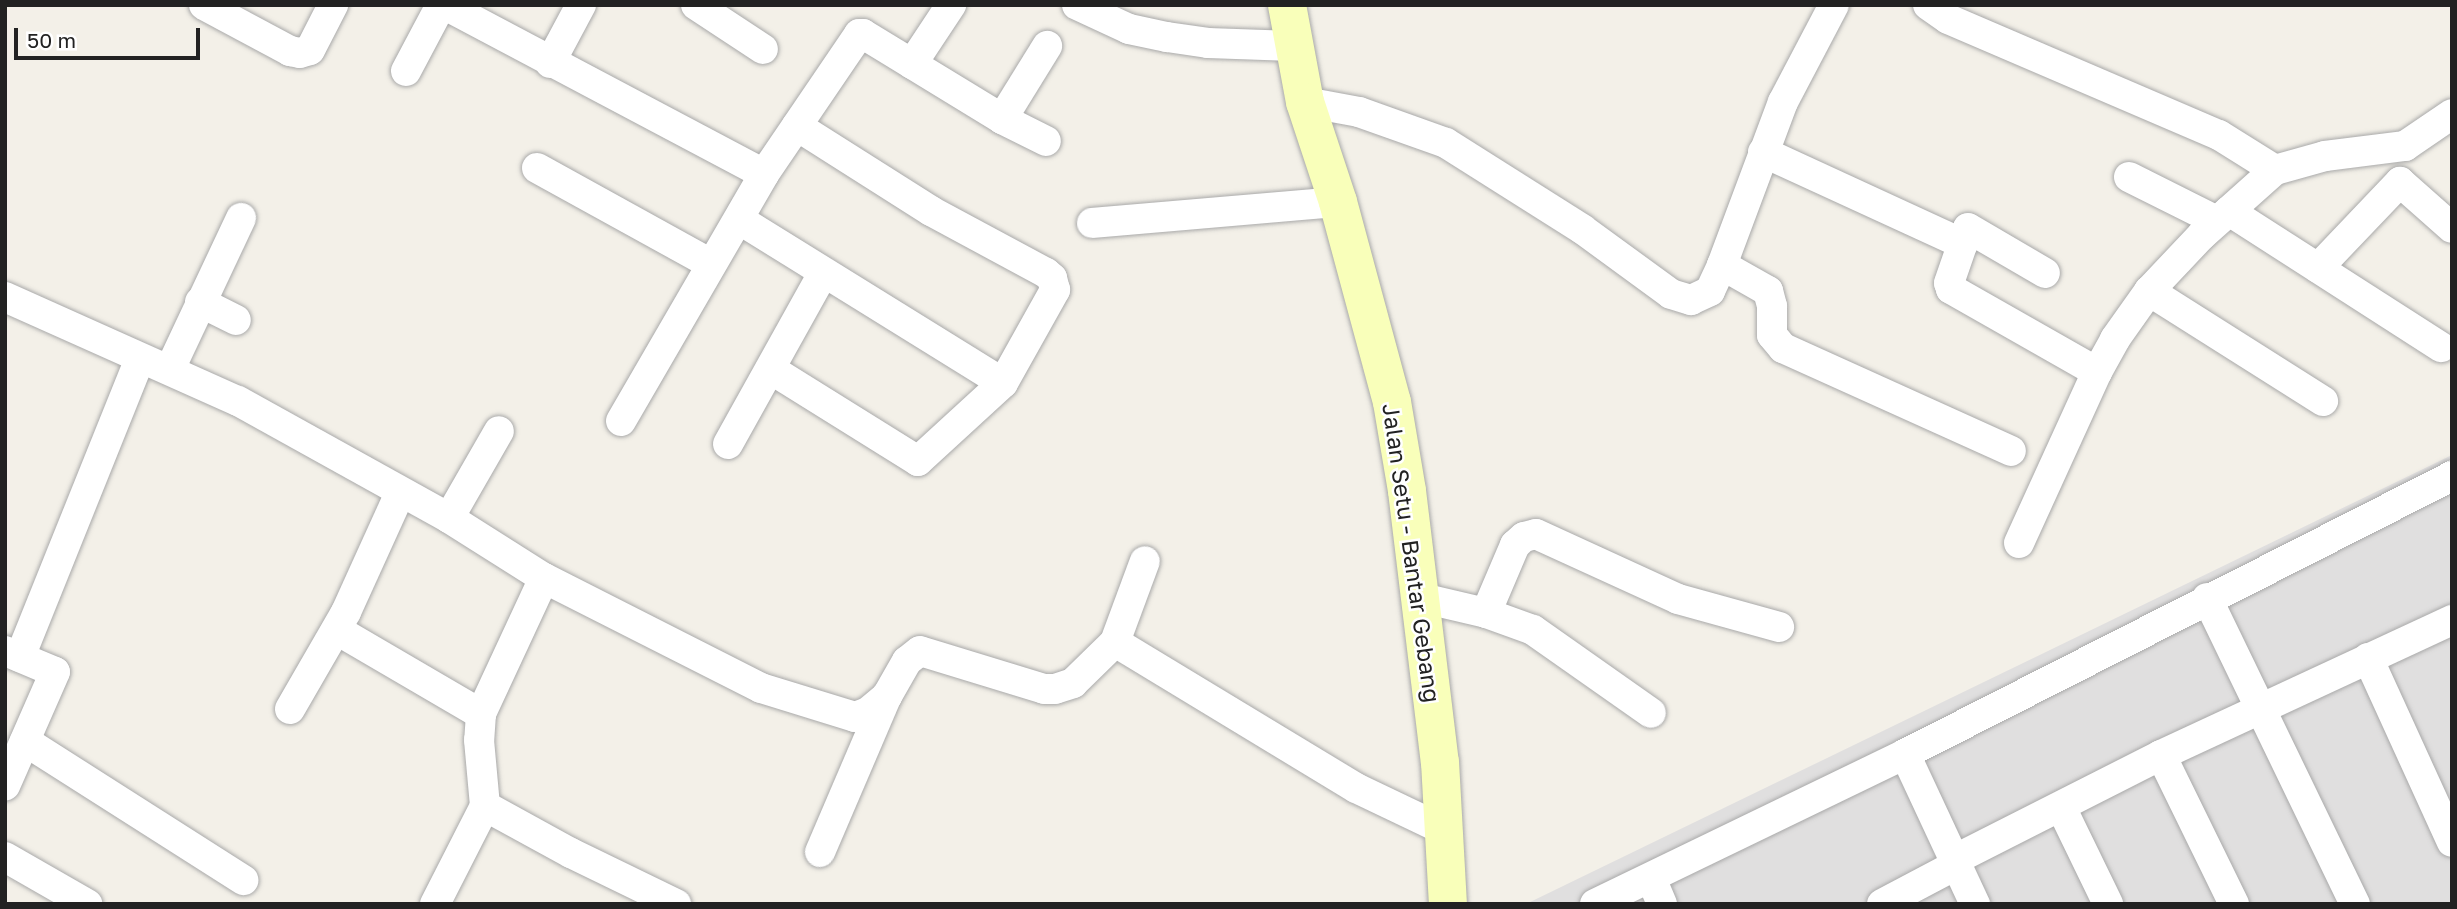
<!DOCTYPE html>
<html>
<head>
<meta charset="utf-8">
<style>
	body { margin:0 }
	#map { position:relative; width:2457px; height:909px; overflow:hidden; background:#f3f0e8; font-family:"Golos Text",sans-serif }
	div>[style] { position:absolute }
	.residential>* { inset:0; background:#e0dfdf }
	.roads { filter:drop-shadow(0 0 2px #a9a9a9) drop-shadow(0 0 2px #a9a9a9) }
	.minor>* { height:30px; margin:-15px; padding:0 15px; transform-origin:15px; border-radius:15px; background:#fff }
	.secondary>* { height:38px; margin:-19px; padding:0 19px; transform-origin:19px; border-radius:19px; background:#f9ffba }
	span { translate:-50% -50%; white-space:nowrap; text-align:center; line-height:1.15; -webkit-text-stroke:5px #fff; paint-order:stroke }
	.street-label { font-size:23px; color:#222 }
	.frame { position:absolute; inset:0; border:7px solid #222; pointer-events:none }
	.scale { position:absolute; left:14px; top:28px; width:186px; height:32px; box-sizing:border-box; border:4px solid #222; border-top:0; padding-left:9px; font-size:21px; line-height:24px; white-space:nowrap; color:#222; -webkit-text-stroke:5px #fff; paint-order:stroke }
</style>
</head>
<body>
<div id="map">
	<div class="residential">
		<div style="clip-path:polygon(2452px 455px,2452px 904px,1526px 904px)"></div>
	</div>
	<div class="roads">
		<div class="minor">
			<div style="left:204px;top:5px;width:98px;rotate:28.1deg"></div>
			<div style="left:290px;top:51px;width:10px;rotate:11deg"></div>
			<div style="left:300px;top:53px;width:10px;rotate:-17deg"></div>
			<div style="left:310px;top:50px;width:51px;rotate:-62.9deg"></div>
			<div style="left:445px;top:5px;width:361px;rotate:27.9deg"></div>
			<div style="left:696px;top:5px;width:80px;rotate:33.3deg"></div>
			<div style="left:1077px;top:5px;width:57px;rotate:24.8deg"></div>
			<div style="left:1129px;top:29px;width:39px;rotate:12deg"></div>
			<div style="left:1167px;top:37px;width:41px;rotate:8.3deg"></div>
			<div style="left:1208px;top:43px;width:85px;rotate:2deg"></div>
			<div style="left:1928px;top:5px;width:24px;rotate:35deg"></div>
			<div style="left:1948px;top:19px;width:295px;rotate:23.2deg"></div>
			<div style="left:2219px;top:135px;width:66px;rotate:32deg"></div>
			<div style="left:550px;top:63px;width:66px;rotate:-61.9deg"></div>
			<div style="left:912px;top:64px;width:71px;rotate:-56.5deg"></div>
			<div style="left:406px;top:71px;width:75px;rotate:-62.1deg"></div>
			<div style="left:1305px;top:102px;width:55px;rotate:10.5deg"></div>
			<div style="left:1359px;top:112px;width:92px;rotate:19.6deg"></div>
			<div style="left:1446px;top:143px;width:161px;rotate:32.3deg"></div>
			<div style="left:1582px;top:229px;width:110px;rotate:36.1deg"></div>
			<div style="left:1671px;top:294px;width:21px;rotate:17deg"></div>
			<div style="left:1691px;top:300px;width:21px;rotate:-25deg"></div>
			<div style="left:1710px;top:291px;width:29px;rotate:-65deg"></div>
			<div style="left:1722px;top:265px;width:174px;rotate:-69.5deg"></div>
			<div style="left:1783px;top:102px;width:110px;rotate:-62.3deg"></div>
			<div style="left:1002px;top:119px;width:86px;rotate:-58.3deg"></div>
			<div style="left:1763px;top:152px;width:220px;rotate:24.7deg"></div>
			<div style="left:537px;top:168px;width:199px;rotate:28.9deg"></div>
			<div style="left:2129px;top:177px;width:98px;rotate:26.6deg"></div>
			<div style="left:2229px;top:211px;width:252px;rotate:32.7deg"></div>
			<div style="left:740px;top:220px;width:309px;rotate:31.8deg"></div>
			<div style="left:1092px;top:223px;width:247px;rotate:-4.9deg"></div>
			<div style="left:1722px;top:265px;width:53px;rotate:29.5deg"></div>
			<div style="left:1768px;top:291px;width:16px;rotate:75deg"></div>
			<div style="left:1772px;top:306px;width:29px;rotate:90deg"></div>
			<div style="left:1772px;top:335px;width:17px;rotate:50deg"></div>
			<div style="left:1783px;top:348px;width:250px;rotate:24.3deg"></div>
			<div style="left:2318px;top:268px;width:119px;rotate:-46.4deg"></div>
			<div style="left:2400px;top:182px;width:69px;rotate:41.5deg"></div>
			<div style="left:2149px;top:291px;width:206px;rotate:32.3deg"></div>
			<div style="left:5px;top:297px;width:255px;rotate:24.1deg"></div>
			<div style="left:238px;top:401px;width:241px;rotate:29deg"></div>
			<div style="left:449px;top:518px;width:112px;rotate:32.3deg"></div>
			<div style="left:544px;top:578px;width:243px;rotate:26.9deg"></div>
			<div style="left:761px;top:688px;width:98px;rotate:17.1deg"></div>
			<div style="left:855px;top:717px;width:14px;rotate:-21deg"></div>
			<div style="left:868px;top:712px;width:25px;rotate:-40deg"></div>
			<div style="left:887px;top:696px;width:40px;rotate:-60.3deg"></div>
			<div style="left:907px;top:661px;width:16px;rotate:-38deg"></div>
			<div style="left:920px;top:651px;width:130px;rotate:17deg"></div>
			<div style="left:1044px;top:689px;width:11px"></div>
			<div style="left:1055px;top:689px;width:19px;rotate:-18deg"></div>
			<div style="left:1073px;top:683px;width:59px;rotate:-44.3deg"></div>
			<div style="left:1115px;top:642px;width:282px;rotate:31.2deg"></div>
			<div style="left:1356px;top:788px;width:100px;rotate:25.5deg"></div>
			<div style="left:200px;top:302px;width:40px;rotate:26.6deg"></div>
			<div style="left:170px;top:369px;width:167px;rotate:-64.8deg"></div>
			<div style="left:772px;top:370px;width:172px;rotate:31.9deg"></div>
			<div style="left:918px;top:461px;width:115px;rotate:-42.5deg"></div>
			<div style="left:1003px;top:383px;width:107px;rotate:-60.8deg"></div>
			<div style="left:1055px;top:290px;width:12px;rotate:-104deg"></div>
			<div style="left:1052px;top:278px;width:8px;rotate:-140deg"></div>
			<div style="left:1046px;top:273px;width:131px;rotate:-151.7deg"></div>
			<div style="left:931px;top:211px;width:159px;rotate:-147.6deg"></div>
			<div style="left:2097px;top:372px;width:38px;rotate:-61deg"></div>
			<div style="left:2115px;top:339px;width:59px;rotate:-54.7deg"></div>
			<div style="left:2149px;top:291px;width:77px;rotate:-46.6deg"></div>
			<div style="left:2202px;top:235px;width:98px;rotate:-41.7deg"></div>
			<div style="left:2275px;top:170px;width:52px;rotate:-15.6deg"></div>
			<div style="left:2325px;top:156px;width:81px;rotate:-7.1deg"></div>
			<div style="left:2405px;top:146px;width:57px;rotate:-34.2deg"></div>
			<div style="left:621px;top:421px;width:285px;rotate:-59.9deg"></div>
			<div style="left:764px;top:174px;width:169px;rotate:-55.8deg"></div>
			<div style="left:859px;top:34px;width:4px"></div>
			<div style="left:863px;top:34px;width:163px;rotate:31.4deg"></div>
			<div style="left:1002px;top:119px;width:49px;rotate:26.6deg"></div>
			<div style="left:728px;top:444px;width:196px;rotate:-60.9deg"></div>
			<div style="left:449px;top:518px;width:100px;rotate:-60.1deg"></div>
			<div style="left:2019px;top:543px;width:188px;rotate:-65.5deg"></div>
			<div style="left:2097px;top:372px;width:168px;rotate:-150.4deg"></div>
			<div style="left:1951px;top:289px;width:6px;rotate:-108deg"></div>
			<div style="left:1949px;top:283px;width:58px;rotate:-70.9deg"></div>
			<div style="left:1968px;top:228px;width:89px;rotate:30.3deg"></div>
			<div style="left:544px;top:578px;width:150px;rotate:114.9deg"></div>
			<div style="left:481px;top:714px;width:26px;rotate:94deg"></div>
			<div style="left:479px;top:740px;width:66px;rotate:84.8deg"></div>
			<div style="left:485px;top:806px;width:98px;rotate:28.7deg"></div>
			<div style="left:571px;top:853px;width:117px;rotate:25.9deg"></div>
			<div style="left:1418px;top:597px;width:70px;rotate:13.2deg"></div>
			<div style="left:1486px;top:613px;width:50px;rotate:19.9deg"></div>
			<div style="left:1533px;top:630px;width:144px;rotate:35.1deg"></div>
			<div style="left:2207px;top:598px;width:340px;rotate:64.2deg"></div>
			<div style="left:1486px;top:613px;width:74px;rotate:-66.9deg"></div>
			<div style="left:1515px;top:545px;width:12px;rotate:-42deg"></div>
			<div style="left:1524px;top:537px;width:12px;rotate:-14deg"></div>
			<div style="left:1536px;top:534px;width:156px;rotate:24.6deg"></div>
			<div style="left:1678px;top:599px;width:105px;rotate:15.5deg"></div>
			<div style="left:337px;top:630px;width:167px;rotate:30.3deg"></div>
			<div style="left:1115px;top:642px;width:86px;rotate:-69.7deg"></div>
			<div style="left:5px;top:651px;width:54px;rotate:22.8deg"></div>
			<div style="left:55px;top:672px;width:124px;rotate:113.7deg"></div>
			<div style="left:20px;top:657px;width:321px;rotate:-68.1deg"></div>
			<div style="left:2368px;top:658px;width:202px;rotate:65.5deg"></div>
			<div style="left:290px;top:709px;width:112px;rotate:-60deg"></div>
			<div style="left:346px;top:612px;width:131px;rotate:-65.6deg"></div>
			<div style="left:25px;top:741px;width:259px;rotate:32.5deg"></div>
			<div style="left:1905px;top:754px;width:166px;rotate:65deg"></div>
			<div style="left:2161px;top:755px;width:166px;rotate:63.9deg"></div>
			<div style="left:2061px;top:807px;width:108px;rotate:64.1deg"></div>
			<div style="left:820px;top:852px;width:170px;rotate:-66.8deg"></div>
			<div style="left:5px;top:857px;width:95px;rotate:29.8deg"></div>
			<div style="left:1954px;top:860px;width:232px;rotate:-26.9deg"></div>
			<div style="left:2161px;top:755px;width:321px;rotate:-24.9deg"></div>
			<div style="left:1651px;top:878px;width:28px;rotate:67deg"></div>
			<div style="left:435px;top:904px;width:110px;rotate:-63deg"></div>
			<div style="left:1595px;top:904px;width:344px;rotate:-25.8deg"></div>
			<div style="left:1905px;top:754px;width:614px;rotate:-26.94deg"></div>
			<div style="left:1882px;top:904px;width:84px;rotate:-27.8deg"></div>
		</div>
		<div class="secondary">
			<div style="left:1287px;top:5px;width:99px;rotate:79.5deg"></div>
			<div style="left:1305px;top:102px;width:105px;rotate:71.7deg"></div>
			<div style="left:1338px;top:202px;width:207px;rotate:74.9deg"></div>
			<div style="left:1392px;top:402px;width:90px;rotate:80.4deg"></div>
			<div style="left:1407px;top:491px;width:273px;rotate:83.1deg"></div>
			<div style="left:1440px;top:762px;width:142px;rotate:86.8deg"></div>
		</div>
	</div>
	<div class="street-label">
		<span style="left:1412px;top:553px;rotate:82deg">Jalan Setu - Bantar Gebang</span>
	</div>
	<div class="frame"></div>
	<div class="scale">50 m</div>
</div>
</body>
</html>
